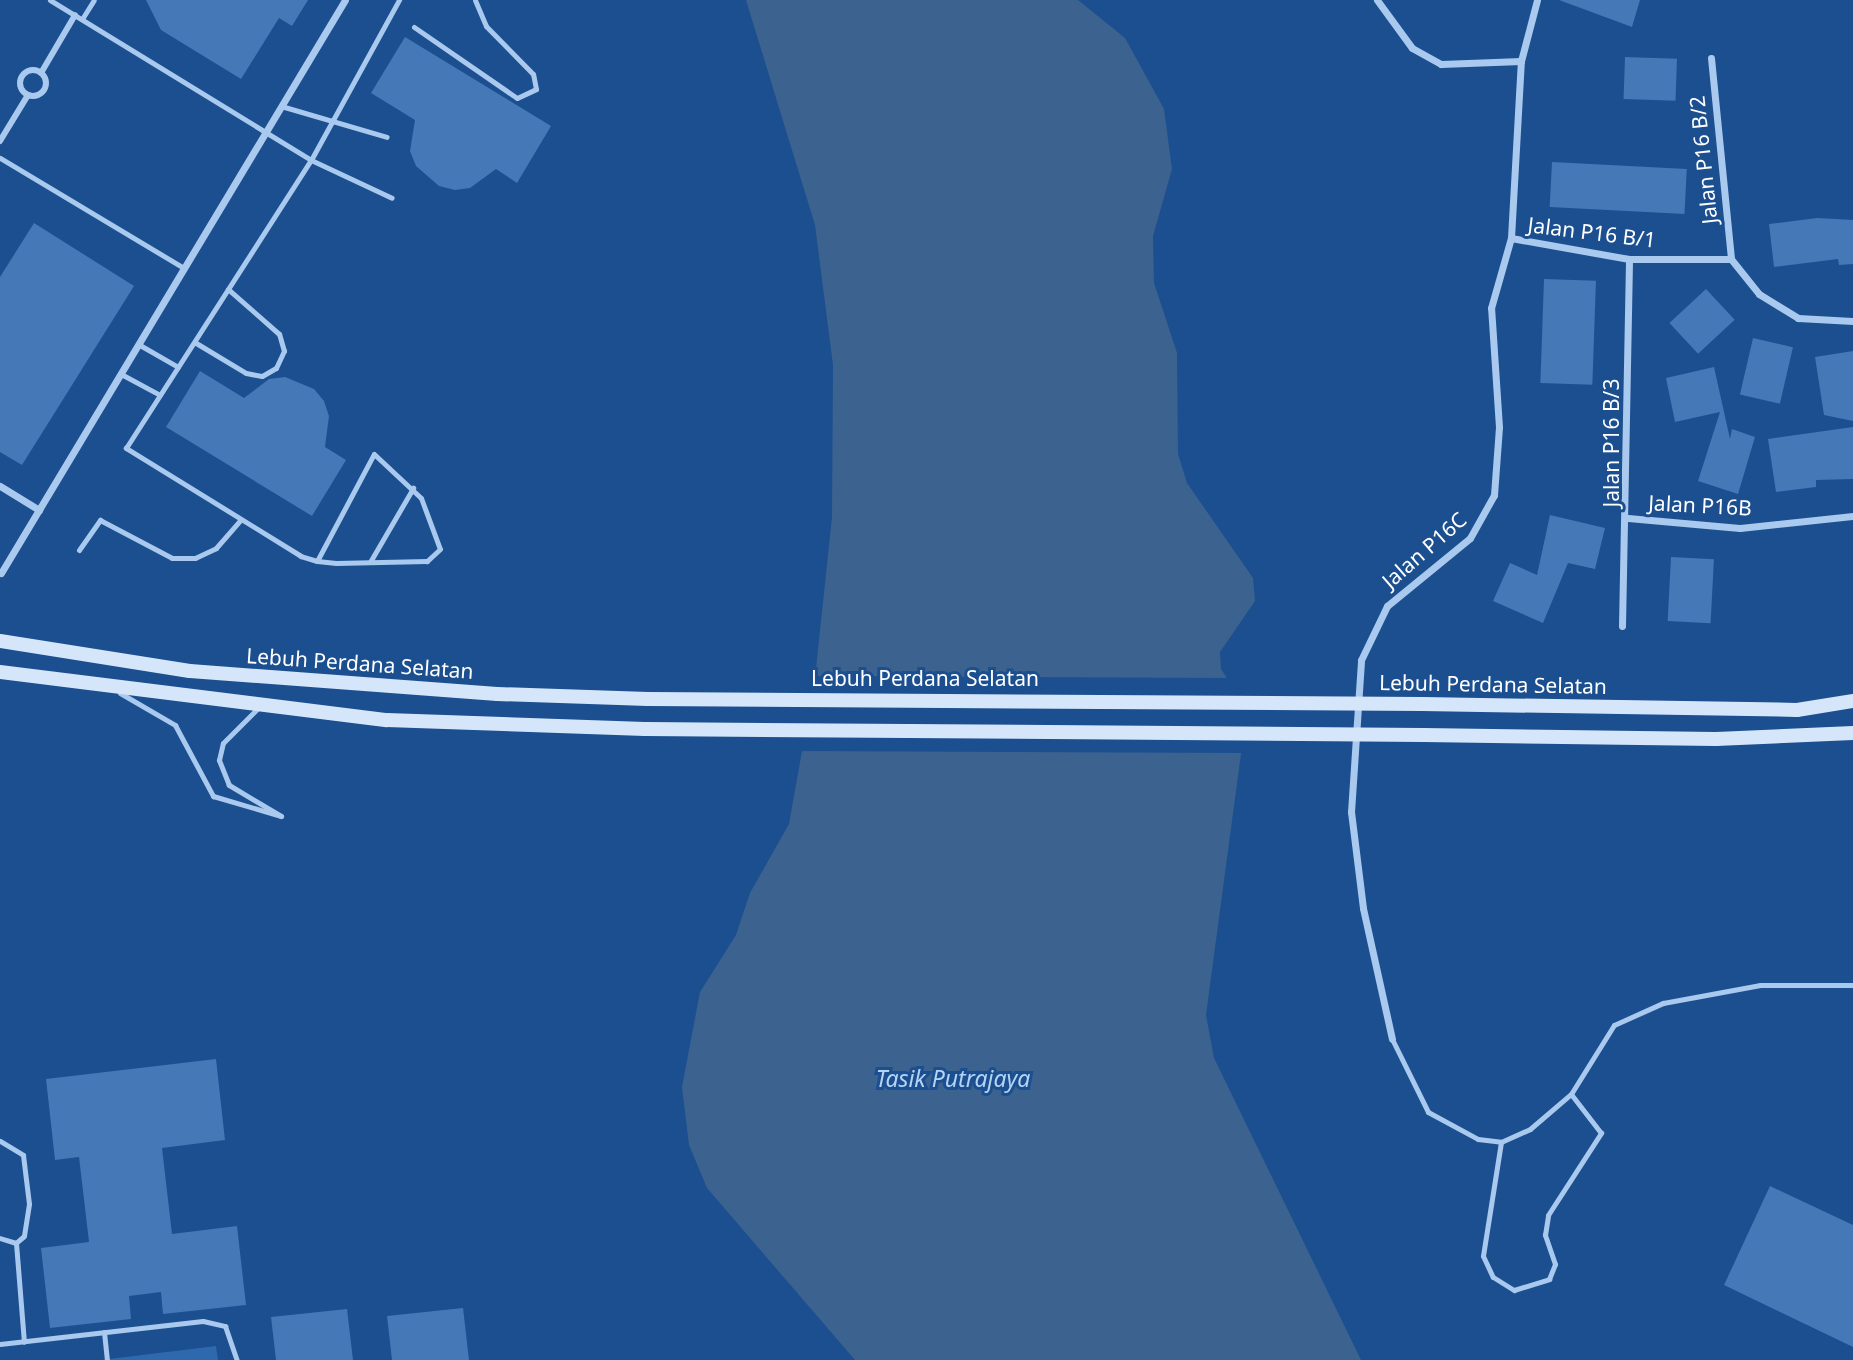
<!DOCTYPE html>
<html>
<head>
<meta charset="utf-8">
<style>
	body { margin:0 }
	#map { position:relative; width:1853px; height:1360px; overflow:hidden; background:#1b4f8f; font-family:"Noto Sans",sans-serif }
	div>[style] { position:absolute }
	.green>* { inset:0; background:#2e69ad }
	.water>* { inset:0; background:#3c6290 }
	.pier>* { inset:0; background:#1b4f8f }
	.building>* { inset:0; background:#4478b7; transform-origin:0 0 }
	.service>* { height:5px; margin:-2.5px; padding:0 2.5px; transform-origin:2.5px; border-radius:2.5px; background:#a9c9ee }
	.pedestrian>* { height:6px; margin:-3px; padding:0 3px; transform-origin:3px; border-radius:3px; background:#a9c9ee }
	.pedestrian>.ring { margin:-3px; padding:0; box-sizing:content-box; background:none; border:6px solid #a9c9ee; border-radius:50% }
	.minor>* { height:7px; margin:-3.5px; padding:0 3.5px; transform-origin:3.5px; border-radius:3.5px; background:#a9c9ee }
	.secondary>* { height:14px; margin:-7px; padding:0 7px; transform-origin:7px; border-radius:7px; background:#d6e6fa }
	.secondary-bridge>* { height:14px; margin:-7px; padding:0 7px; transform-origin:7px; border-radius:7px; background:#d6e6fa }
	span { translate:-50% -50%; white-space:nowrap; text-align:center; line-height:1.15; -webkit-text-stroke:6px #1b4f8f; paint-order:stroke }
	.street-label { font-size:21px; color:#fff }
	.water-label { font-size:23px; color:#b5d3f5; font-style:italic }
</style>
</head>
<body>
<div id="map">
	<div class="green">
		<div style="clip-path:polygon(216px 1346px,218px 1360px,101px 1360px)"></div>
	</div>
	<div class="water">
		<div style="clip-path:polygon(746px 0,1078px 0,1125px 38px,1164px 109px,1172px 169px,1153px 236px,1154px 283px,1177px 353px,1178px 454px,1187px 483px,1253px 578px,1255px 601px,1220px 652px,1221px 669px,1247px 709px,1206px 1015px,1214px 1058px,1361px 1360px,855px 1360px,707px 1188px,689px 1145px,682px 1087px,700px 992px,736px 935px,750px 893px,789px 824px,815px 678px,832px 517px,833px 365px,815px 225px)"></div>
	</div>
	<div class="pier">
		<div style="clip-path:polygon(812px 676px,1231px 678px,1251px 709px,1242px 753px,796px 751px)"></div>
	</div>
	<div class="building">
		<div style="clip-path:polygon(146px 0,308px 0,292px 26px,279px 18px,241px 79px,161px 30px)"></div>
		<div style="clip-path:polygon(1559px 0,1640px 0,1632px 27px)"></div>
		<div style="clip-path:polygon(405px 37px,551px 126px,517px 183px,496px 169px,470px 188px,455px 190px,439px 186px,416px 166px,410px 151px,415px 120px,371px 93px)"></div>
		<div style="left:1625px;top:57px;width:52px;height:42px;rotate:2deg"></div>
		<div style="left:1552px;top:162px;width:135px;height:45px;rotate:3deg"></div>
		<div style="clip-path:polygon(1817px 218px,1853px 220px,1853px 264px,1839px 265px,1838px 259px,1774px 267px,1769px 224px)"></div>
		<div style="clip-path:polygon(34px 223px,134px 286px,22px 465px,0 452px,0 277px)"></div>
		<div style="left:1544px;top:279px;width:52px;height:104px;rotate:2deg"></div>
		<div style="left:1706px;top:289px;width:42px;height:50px;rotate:47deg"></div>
		<div style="left:1753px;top:338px;width:41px;height:58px;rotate:13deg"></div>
		<div style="clip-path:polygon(1853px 351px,1853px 421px,1824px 415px,1815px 357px)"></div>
		<div style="clip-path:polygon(1714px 367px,1730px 439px,1732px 429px,1755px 437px,1738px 494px,1698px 481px,1720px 412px,1675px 422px,1666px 378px)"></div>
		<div style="clip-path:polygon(200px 371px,244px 398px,269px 379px,285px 377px,314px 389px,324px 401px,329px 416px,325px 447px,346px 460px,312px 516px,166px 427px)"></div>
		<div style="clip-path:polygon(1853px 427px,1853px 479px,1816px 480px,1816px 487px,1776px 492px,1768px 439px)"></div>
		<div style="clip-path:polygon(1550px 515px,1605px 528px,1595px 569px,1568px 563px,1543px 623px,1493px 601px,1510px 563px,1537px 575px)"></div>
		<div style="left:1671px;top:557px;width:43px;height:64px;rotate:3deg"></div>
		<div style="clip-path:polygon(216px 1059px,225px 1140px,162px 1148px,172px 1234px,237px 1226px,246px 1305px,163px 1314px,161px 1292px,129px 1296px,131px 1319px,50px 1328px,41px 1248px,89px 1242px,79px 1157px,55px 1160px,46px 1079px)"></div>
		<div style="clip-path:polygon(1770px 1186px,1853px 1225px,1853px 1347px,1724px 1285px)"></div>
		<div style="clip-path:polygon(463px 1308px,469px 1360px,392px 1360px,387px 1316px)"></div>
		<div style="clip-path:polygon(347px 1309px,353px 1360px,276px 1360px,271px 1317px)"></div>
	</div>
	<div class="service">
		<div style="left:50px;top:0;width:306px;rotate:31.5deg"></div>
		<div style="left:311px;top:160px;width:89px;rotate:25.1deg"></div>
		<div style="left:82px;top:19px;width:22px;rotate:-58deg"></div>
		<div style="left:414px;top:27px;width:125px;rotate:34.6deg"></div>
		<div style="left:517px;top:98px;width:21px;rotate:-25deg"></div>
		<div style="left:536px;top:89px;width:15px;rotate:-101deg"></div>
		<div style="left:533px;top:74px;width:67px;rotate:-134.4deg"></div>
		<div style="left:486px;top:26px;width:28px;rotate:-113deg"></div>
		<div style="left:281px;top:106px;width:110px;rotate:16.3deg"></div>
		<div style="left:0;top:158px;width:214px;rotate:30.9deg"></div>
		<div style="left:196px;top:343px;width:58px;rotate:31deg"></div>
		<div style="left:246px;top:373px;width:16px;rotate:11deg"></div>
		<div style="left:262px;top:376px;width:16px;rotate:-30deg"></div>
		<div style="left:276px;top:368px;width:19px;rotate:-65deg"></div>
		<div style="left:284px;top:351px;width:18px;rotate:-106deg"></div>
		<div style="left:279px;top:334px;width:68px;rotate:-138.6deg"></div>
		<div style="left:138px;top:344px;width:46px;rotate:29.9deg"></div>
		<div style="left:121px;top:374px;width:44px;rotate:28.3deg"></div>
		<div style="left:79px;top:550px;width:37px;rotate:-55deg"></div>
		<div style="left:100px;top:520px;width:81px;rotate:27.8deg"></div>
		<div style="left:172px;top:558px;width:23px"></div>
		<div style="left:195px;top:558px;width:23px;rotate:-25deg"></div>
		<div style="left:216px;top:548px;width:37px;rotate:-49deg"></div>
		<div style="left:317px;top:561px;width:121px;rotate:-62deg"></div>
		<div style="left:374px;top:454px;width:64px;rotate:43.1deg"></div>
		<div style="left:421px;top:498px;width:54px;rotate:69.6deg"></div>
		<div style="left:440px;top:549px;width:18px;rotate:137deg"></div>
		<div style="left:427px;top:561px;width:91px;rotate:178.7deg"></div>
		<div style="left:336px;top:563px;width:19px;rotate:-174deg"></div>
		<div style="left:317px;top:561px;width:17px;rotate:-163deg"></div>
		<div style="left:301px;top:556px;width:206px;rotate:-148.3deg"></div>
		<div style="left:126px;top:448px;width:342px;rotate:-57.3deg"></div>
		<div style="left:311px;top:160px;width:183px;rotate:-61.2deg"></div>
		<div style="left:370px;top:562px;width:86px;rotate:-59.8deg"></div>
		<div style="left:120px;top:693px;width:64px;rotate:30.2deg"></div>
		<div style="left:175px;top:725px;width:81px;rotate:61.8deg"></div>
		<div style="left:213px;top:796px;width:71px;rotate:16.4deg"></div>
		<div style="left:281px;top:816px;width:61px;rotate:-149.2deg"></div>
		<div style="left:229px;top:785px;width:27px;rotate:-112deg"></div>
		<div style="left:219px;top:760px;width:17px;rotate:-77deg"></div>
		<div style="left:223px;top:743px;width:52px;rotate:-45deg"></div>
		<div style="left:1392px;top:1039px;width:81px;rotate:63.7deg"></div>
		<div style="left:1428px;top:1112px;width:57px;rotate:28.4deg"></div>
		<div style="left:1478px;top:1139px;width:23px;rotate:7deg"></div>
		<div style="left:1501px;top:1142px;width:32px;rotate:-24deg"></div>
		<div style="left:1530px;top:1129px;width:54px;rotate:-40.5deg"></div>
		<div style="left:1571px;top:1094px;width:81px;rotate:-58.1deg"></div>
		<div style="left:1614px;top:1025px;width:54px;rotate:-24.2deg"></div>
		<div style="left:1663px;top:1003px;width:99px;rotate:-10.5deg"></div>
		<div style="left:1760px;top:985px;width:93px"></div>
		<div style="left:0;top:1141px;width:27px;rotate:31deg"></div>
		<div style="left:23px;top:1155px;width:49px;rotate:83deg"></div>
		<div style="left:29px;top:1204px;width:32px;rotate:99deg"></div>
		<div style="left:24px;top:1236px;width:11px;rotate:139deg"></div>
		<div style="left:16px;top:1243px;width:17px;rotate:-163deg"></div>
		<div style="left:1501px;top:1142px;width:115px;rotate:99deg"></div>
		<div style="left:1483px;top:1256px;width:23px;rotate:65deg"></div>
		<div style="left:1493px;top:1277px;width:25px;rotate:32deg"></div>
		<div style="left:1514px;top:1290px;width:37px;rotate:-17deg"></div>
		<div style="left:1549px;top:1279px;width:16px;rotate:-68deg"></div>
		<div style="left:1555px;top:1264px;width:31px;rotate:-109deg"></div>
		<div style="left:1545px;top:1235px;width:20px;rotate:-81deg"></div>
		<div style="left:1548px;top:1215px;width:98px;rotate:-57.1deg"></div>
		<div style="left:1601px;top:1133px;width:49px;rotate:-127.6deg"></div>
		<div style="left:16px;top:1243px;width:99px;rotate:85.4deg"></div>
		<div style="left:104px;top:1332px;width:28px;rotate:84deg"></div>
		<div style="left:0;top:1344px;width:204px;rotate:-6.5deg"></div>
		<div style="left:203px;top:1321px;width:23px;rotate:13deg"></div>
		<div style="left:225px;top:1326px;width:36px;rotate:71deg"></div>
	</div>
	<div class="pedestrian">
		<div class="ring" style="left:20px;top:70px;width:20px;height:20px"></div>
		<div style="left:41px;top:73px;width:67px;rotate:-59.6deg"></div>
		<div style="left:0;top:141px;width:54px;rotate:-58.7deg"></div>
	</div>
	<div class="minor">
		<div style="left:1377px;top:0;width:59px;rotate:53.9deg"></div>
		<div style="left:1412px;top:48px;width:33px;rotate:29deg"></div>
		<div style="left:1441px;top:64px;width:80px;rotate:-2.1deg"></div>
		<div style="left:1711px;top:58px;width:202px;rotate:84.3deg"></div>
		<div style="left:1511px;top:238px;width:120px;rotate:10.1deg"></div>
		<div style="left:1629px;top:259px;width:102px"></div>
		<div style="left:1731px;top:259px;width:45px;rotate:51.3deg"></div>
		<div style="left:1759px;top:294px;width:46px;rotate:31.6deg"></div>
		<div style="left:1798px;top:318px;width:55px;rotate:3.1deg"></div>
		<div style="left:0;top:486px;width:46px;rotate:31.6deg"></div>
		<div style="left:1628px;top:518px;width:112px;rotate:5.1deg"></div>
		<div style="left:1740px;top:528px;width:114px;rotate:-6.1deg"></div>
		<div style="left:1px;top:573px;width:668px;rotate:-59.02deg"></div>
		<div style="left:1622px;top:626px;width:367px;rotate:-88.9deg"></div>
		<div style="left:1392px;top:1039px;width:134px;rotate:-102.5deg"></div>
		<div style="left:1363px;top:908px;width:97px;rotate:-97.1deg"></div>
		<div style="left:1351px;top:812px;width:152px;rotate:-86.2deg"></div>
		<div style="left:1361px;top:660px;width:60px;rotate:-64.3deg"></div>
		<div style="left:1387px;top:606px;width:107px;rotate:-39.3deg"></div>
		<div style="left:1470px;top:538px;width:49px;rotate:-60.8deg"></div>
		<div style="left:1494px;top:495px;width:68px;rotate:-85.8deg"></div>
		<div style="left:1499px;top:427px;width:119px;rotate:-93.8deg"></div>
		<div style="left:1491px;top:308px;width:73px;rotate:-74.1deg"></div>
		<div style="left:1511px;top:238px;width:177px;rotate:-86.8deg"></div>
		<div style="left:1521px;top:61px;width:63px;rotate:-75.3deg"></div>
	</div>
	<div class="secondary">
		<div style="left:0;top:641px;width:192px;rotate:9deg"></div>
		<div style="left:190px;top:671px;width:308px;rotate:4.3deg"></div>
		<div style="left:497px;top:694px;width:151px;rotate:1.9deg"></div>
		<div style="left:0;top:672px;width:390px;rotate:7.1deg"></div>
		<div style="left:387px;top:720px;width:258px;rotate:2deg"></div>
		<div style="left:1422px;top:704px;width:375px;rotate:0.9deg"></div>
		<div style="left:1797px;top:710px;width:57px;rotate:-9.1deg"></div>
		<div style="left:1423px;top:735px;width:293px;rotate:0.8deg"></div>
		<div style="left:1716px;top:739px;width:137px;rotate:-2.5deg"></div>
	</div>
	<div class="secondary-bridge">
		<div style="left:648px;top:699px;width:774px;rotate:0.37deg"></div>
		<div style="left:645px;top:729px;width:778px;rotate:0.44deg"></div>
	</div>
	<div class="street-label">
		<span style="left:1703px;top:160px;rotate:-96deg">Jalan P16 B/2</span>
		<span style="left:1592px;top:232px;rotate:7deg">Jalan P16 B/1</span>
		<span style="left:1611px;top:443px;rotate:-90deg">Jalan P16 B/3</span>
		<span style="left:1700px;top:505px;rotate:3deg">Jalan P16B</span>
		<span style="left:1424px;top:550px;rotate:-41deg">Jalan P16C</span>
		<span style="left:360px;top:663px;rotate:4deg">Lebuh Perdana Selatan</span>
		<span style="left:925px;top:678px">Lebuh Perdana Selatan</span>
		<span style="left:1493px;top:684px;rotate:1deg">Lebuh Perdana Selatan</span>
	</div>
	<div class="water-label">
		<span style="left:953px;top:1078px">Tasik Putrajaya</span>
	</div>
</div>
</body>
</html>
